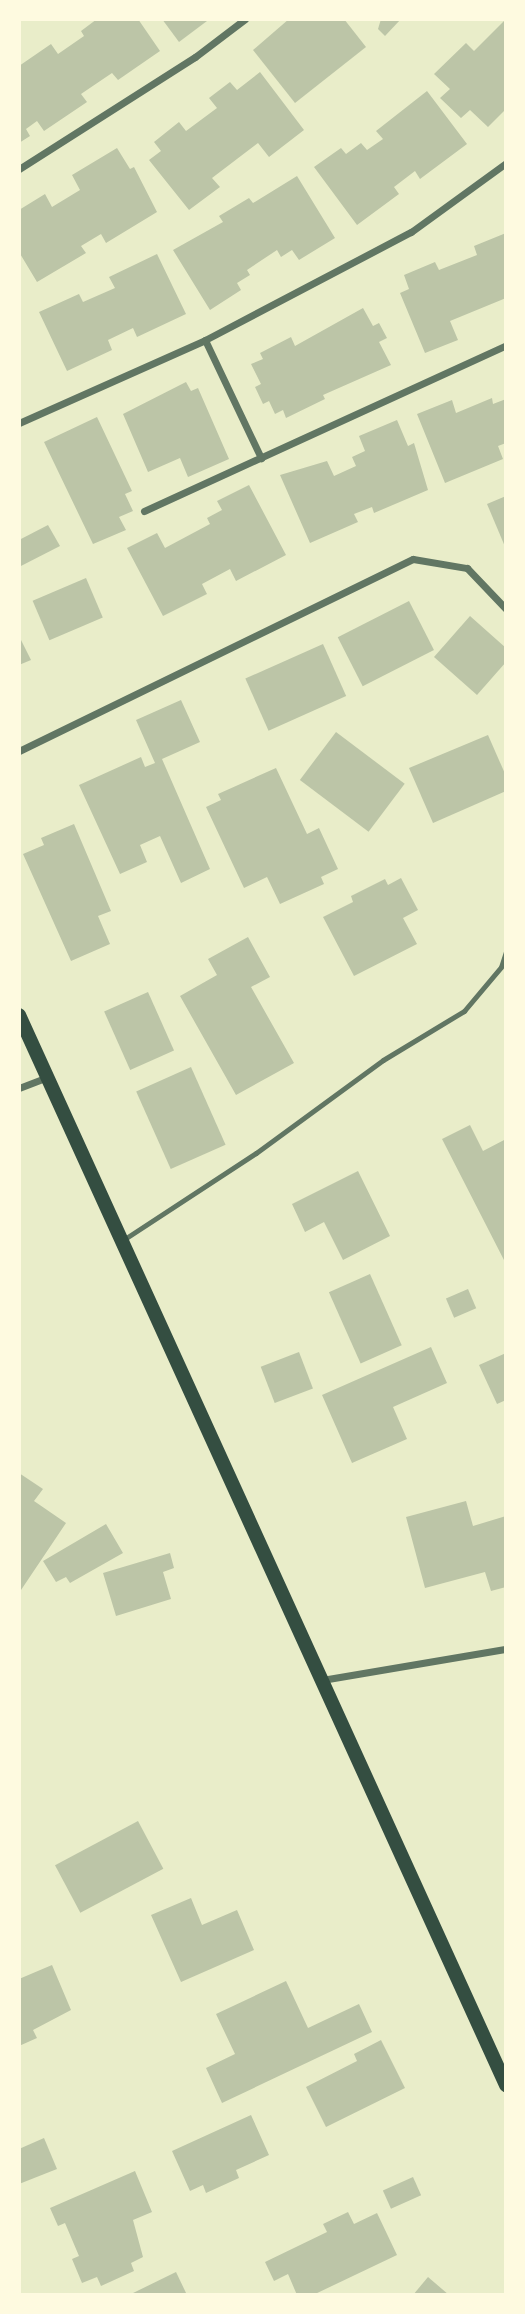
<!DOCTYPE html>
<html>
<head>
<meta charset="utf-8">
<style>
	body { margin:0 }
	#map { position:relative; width:525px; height:2314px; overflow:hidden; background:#e9edc9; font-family:"Public Sans",sans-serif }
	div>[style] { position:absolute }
	.building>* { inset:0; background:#bcc5a7; transform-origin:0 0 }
	.service>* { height:5px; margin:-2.5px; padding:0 2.5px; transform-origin:2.5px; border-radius:2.5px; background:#617663 }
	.minor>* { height:7px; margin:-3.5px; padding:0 3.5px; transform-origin:3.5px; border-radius:3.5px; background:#617663 }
	.secondary>* { height:14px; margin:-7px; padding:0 7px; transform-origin:7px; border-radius:7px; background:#344e41 }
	span { translate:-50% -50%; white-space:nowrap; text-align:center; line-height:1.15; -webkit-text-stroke:6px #fefae0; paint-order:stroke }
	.frame { position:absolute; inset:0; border:21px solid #fefae0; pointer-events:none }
</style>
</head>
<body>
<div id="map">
	<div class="building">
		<div style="clip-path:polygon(97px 19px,138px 19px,160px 51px,118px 80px,112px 73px,81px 94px,87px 102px,44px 131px,37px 121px,26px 129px,30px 136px,19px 143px,19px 66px,51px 44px,58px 54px,84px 36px,81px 31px)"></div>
		<div style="clip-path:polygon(162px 19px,206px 19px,207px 21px,179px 42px)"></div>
		<div style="clip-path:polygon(289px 19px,344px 19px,366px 47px,295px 103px,253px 50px)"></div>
		<div style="clip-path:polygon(381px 19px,401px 19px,385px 36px,378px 29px)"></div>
		<div style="clip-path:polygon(506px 19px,506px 109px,488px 127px,470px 110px,461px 118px,440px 98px,450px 89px,434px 74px,466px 43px,474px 51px)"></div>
		<div style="clip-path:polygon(260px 72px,304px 130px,269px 157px,258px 143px,212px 178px,220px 187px,189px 210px,149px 160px,161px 151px,154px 142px,179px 122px,186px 131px,217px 108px,209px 98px,230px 82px,237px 90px)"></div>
		<div style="clip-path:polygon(427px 91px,467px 144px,420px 179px,415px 171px,394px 187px,399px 194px,357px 225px,314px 167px,341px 148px,346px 154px,361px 143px,367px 150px,383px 139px,376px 131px)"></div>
		<div style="clip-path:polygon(117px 148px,130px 169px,134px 167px,157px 212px,106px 243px,101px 234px,81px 246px,86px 253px,37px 282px,19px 252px,19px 210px,45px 194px,52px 207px,80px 190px,72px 175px)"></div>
		<div style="clip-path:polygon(297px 176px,335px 238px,299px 260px,292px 250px,281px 257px,277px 250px,247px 270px,250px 275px,237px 283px,241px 290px,210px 310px,173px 250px,223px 222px,219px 216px,249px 198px,253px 203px)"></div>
		<div style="clip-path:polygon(506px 233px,506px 298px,450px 321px,458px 340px,425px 353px,400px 293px,409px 289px,404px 275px,435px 262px,439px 270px,477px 255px,474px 246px)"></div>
		<div style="clip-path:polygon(157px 254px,186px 314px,137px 337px,133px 328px,108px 340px,112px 350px,67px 371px,39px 312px,79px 294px,83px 302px,115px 288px,109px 277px)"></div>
		<div style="clip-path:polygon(363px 308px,373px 326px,379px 323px,387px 338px,379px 342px,391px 365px,323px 395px,325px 399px,286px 418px,283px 410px,275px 414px,269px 401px,263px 404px,255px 387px,261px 384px,251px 364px,263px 359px,260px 353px,291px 337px,295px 346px)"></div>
		<div style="clip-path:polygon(186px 382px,191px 391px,198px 388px,229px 459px,188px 477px,180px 458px,148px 472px,123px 414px)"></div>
		<div style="clip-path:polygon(492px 398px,493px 404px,506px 399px,506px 443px,498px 446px,503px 459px,445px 483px,417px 414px,452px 400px,456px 413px)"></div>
		<div style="clip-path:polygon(97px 417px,132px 491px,125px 494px,133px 511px,119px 517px,126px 530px,93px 544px,44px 442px)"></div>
		<div style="clip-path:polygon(397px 420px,408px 446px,414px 443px,428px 490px,374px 513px,372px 507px,354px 514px,358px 522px,310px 543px,280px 475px,327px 461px,334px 476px,356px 466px,352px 457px,365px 451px,359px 436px)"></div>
		<div style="clip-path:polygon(249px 485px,286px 555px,236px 581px,230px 569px,202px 584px,207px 594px,163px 616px,127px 548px,157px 533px,165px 548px,210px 524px,207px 518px,222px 510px,217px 501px)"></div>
		<div style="clip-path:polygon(506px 496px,506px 549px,487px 504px)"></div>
		<div style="clip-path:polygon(48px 525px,60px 546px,19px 567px,19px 540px)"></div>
		<div style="left:86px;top:578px;width:43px;height:58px;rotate:67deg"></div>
		<div style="left:409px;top:601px;width:55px;height:80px;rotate:63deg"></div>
		<div style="clip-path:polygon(470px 616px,506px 648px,506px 662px,477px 695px,434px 657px)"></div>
		<div style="clip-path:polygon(19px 636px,31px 660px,19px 665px)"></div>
		<div style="left:323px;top:644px;width:57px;height:85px;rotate:66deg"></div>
		<div style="clip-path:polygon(181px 700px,200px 742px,162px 759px,210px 869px,181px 883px,160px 836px,140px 845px,147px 862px,120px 874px,79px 785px,141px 757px,145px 767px,155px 763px,136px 720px)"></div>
		<div style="left:336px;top:732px;width:86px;height:60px;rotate:37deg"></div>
		<div style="clip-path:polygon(488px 735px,506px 776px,506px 791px,433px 823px,409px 768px)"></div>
		<div style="clip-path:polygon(276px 768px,307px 834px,319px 828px,338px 869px,321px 877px,324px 884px,280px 904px,267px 877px,244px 888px,206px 807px,221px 800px,218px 794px)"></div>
		<div style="clip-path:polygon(74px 824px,111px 911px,98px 916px,110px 944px,71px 961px,23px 854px,44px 845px,41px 838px)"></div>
		<div style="clip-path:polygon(401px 878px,418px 910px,403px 918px,417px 944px,354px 976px,323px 917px,353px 902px,351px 896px,385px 879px,388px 885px)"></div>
		<div style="clip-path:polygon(248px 937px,270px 977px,251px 987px,294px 1063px,236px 1095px,180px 996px,217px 975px,208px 959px)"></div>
		<div style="left:148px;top:992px;width:64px;height:48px;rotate:66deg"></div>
		<div style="left:191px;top:1067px;width:85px;height:60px;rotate:66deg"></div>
		<div style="clip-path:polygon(470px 1125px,483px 1151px,506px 1139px,506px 1264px,442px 1139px)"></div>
		<div style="clip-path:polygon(358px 1171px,390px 1236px,343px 1260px,324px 1222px,305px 1232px,292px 1204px)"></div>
		<div style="left:370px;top:1274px;width:78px;height:45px;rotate:66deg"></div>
		<div style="left:468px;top:1289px;width:21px;height:24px;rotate:67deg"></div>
		<div style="clip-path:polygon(431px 1347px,447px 1383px,393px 1407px,407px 1439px,352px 1463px,322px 1395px)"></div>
		<div style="left:299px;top:1352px;width:39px;height:41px;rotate:69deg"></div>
		<div style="clip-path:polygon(506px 1353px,506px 1400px,497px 1404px,479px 1365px)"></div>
		<div style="clip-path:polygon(19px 1473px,43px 1489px,34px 1501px,66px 1523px,19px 1593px)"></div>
		<div style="clip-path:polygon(466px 1501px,473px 1526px,506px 1516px,506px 1587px,491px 1591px,485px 1572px,425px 1588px,406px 1517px)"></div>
		<div style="clip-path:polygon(106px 1524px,123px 1553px,70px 1583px,66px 1577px,56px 1582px,43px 1561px)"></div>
		<div style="clip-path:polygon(170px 1553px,174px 1568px,163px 1572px,171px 1599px,116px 1616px,103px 1573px)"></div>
		<div style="left:138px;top:1821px;width:54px;height:94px;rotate:62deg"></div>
		<div style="clip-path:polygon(191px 1898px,202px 1925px,237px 1910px,254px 1950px,181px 1982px,151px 1915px)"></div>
		<div style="clip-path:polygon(52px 1965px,71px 2010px,33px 2030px,37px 2038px,19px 2046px,19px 1979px)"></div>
		<div style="clip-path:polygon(286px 1981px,308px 2028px,359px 2004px,372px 2032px,222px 2103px,206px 2068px,235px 2054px,216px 2014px)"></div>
		<div style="clip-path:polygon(381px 2040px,405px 2088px,326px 2127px,306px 2087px,357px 2061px,354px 2054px)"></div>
		<div style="clip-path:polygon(251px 2115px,269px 2155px,236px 2170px,239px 2178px,206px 2193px,203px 2185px,190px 2191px,172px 2151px)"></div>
		<div style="clip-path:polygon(44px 2138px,57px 2169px,19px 2184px,19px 2149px)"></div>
		<div style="clip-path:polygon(135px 2171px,152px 2212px,133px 2220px,143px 2257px,131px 2263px,134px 2271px,101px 2286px,97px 2277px,82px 2283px,72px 2259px,79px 2256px,65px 2223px,58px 2226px,50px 2208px)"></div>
		<div style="left:413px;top:2177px;width:20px;height:33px;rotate:66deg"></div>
		<div style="clip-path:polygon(348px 2212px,354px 2224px,377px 2213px,397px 2255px,313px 2295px,297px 2295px,288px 2274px,274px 2281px,265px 2262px,327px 2232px,323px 2224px)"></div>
		<div style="clip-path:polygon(176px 2272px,187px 2295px,129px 2295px)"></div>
		<div style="clip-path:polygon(428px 2277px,449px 2295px,413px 2295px)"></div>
	</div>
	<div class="service">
		<div style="left:123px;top:1240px;width:159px;rotate:-33.2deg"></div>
		<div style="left:256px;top:1153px;width:157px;rotate:-36.2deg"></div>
		<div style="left:383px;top:1060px;width:95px;rotate:-31.2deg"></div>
		<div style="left:464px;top:1011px;width:57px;rotate:-49.9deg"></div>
		<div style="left:501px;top:967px;width:16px;rotate:-72deg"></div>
	</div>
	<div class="minor">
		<div style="left:19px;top:169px;width:209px;rotate:-32.5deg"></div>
		<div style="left:195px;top:57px;width:63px;rotate:-37.2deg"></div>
		<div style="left:205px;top:340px;width:131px;rotate:64.6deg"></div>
		<div style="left:19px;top:423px;width:204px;rotate:-24deg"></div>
		<div style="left:205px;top:340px;width:233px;rotate:-27.7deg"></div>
		<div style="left:411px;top:232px;width:117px;rotate:-36deg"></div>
		<div style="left:144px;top:511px;width:398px;rotate:-24.6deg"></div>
		<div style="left:19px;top:751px;width:438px;rotate:-26deg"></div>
		<div style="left:413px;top:559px;width:55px;rotate:9.5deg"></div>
		<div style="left:467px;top:568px;width:57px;rotate:46.4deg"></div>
		<div style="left:19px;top:1088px;width:30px;rotate:-21deg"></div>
		<div style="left:322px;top:1680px;width:187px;rotate:-9.6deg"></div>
	</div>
	<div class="secondary">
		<div style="left:19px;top:1015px;width:1176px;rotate:65.53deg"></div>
	</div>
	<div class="frame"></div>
</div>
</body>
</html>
